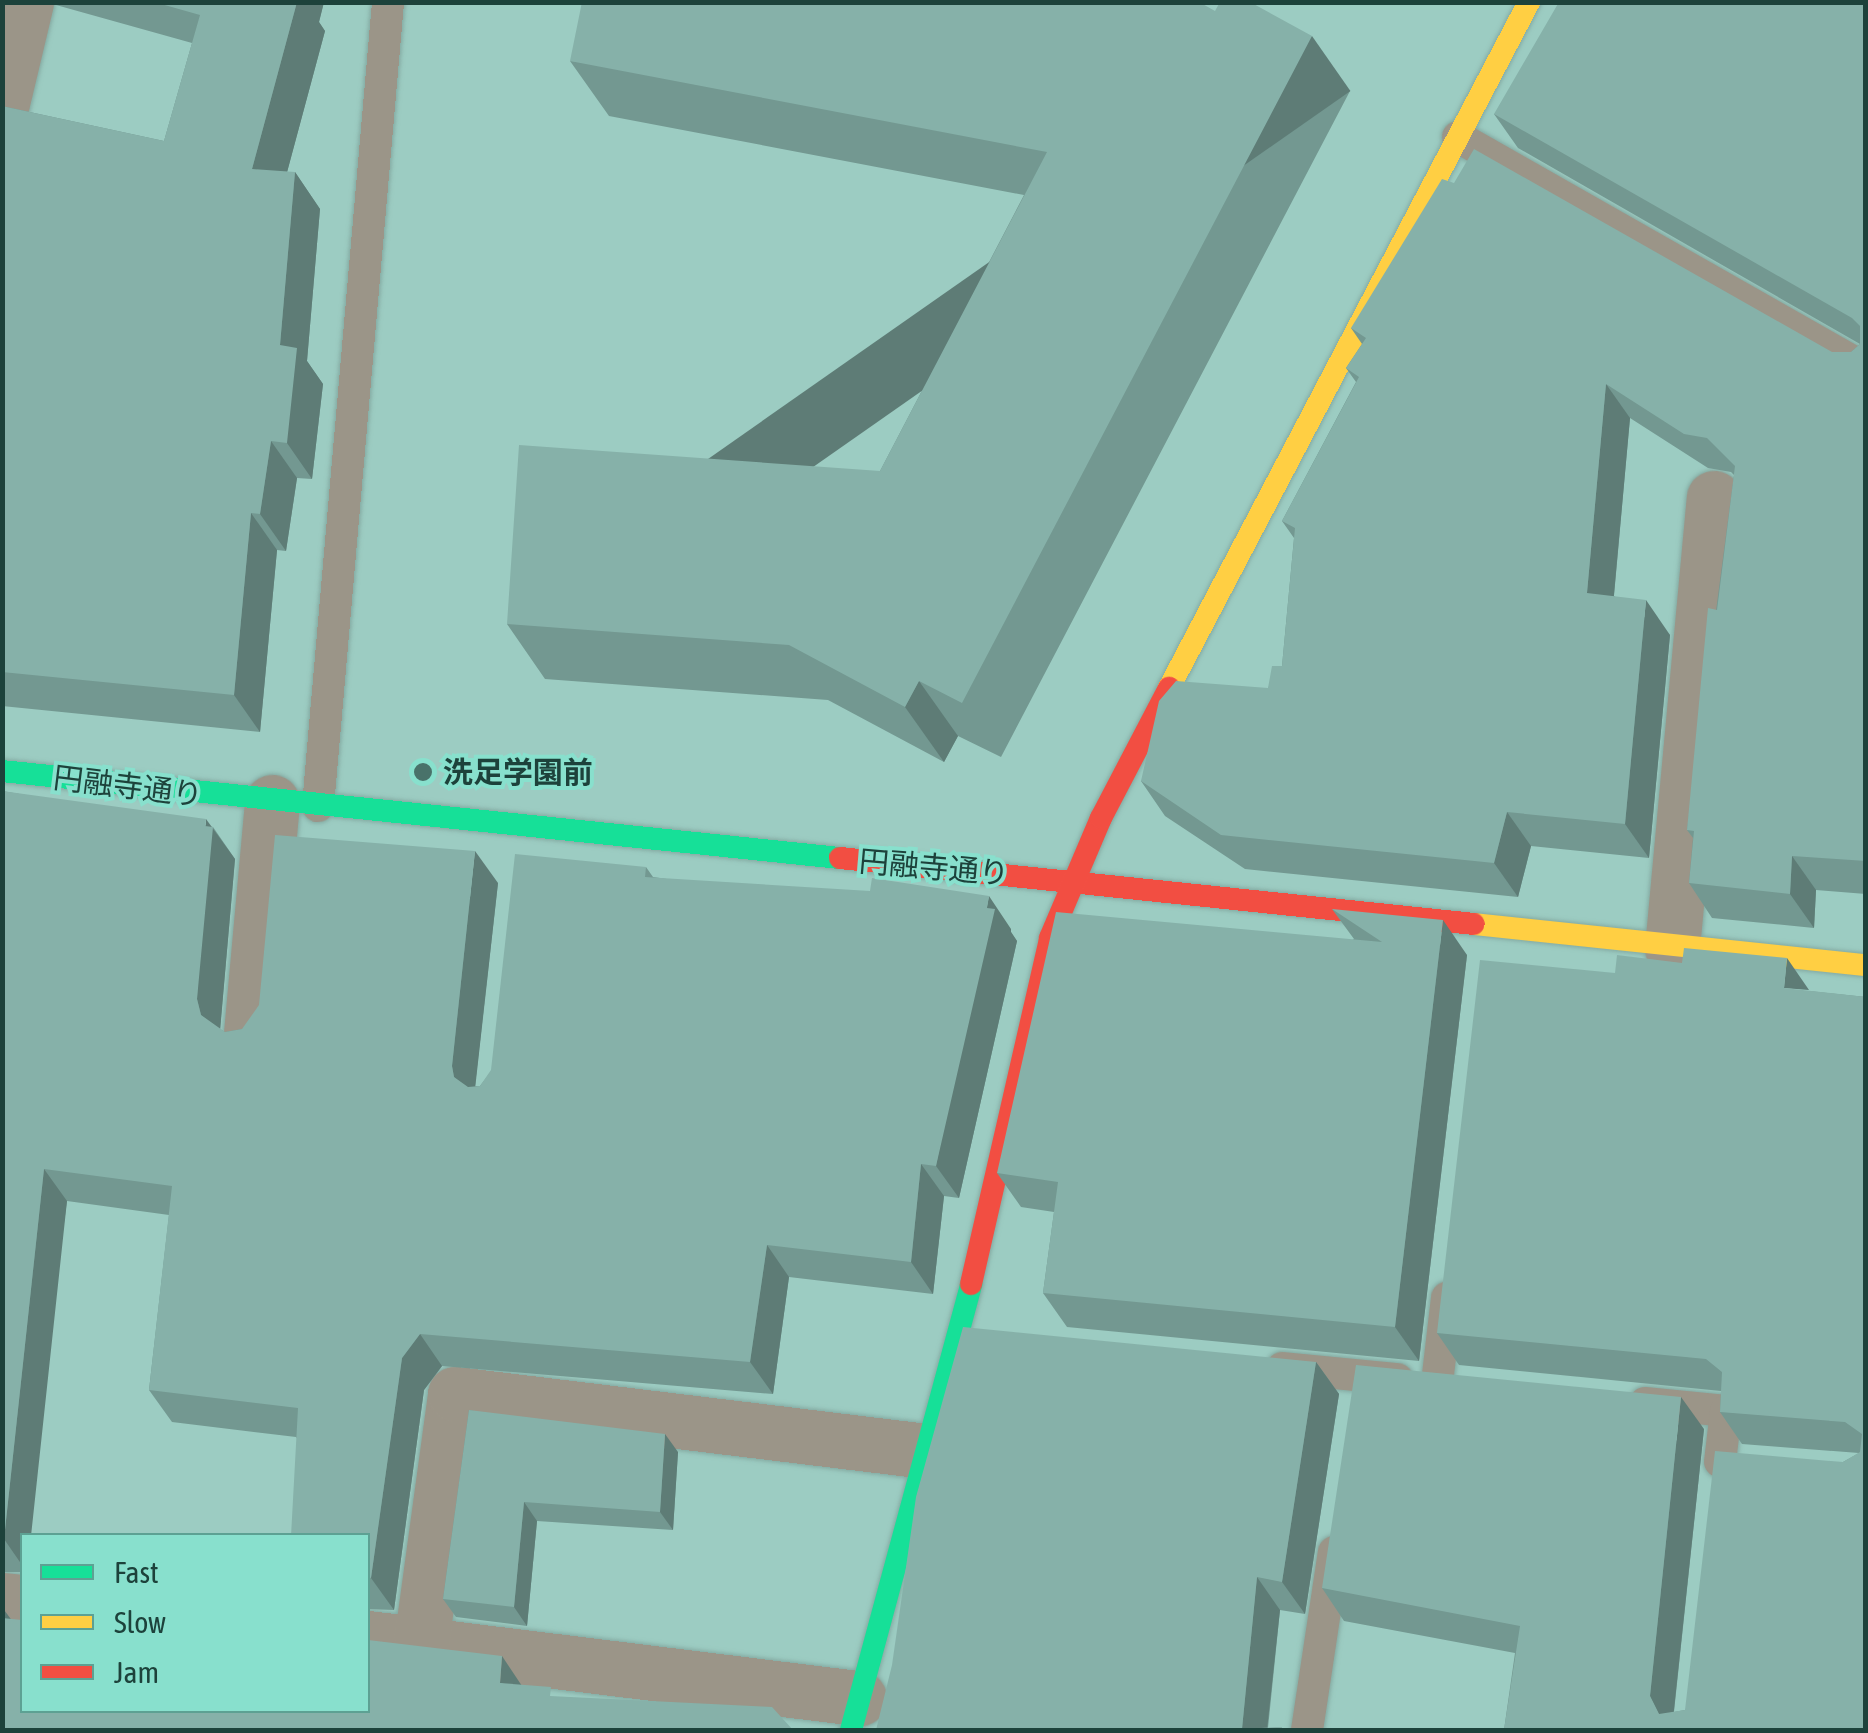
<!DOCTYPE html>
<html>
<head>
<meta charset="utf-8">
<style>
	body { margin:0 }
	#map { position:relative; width:1868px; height:1733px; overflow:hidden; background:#9cccc2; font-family:"Asap Condensed","Noto Sans JP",sans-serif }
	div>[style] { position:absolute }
	.roads { filter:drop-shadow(0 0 2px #84aaa2) drop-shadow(0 0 2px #84aaa2) }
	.lane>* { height:32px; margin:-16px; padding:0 16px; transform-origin:16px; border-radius:16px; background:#9b9588 }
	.street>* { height:55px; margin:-27.5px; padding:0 27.5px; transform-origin:27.5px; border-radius:27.5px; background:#9b9588 }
	.fast>* { height:22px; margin:-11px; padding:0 11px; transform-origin:11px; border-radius:11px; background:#16e098 }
	.slow>* { height:22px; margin:-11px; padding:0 11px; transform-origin:11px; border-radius:11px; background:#ffcf43 }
	.jam>* { height:22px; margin:-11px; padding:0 11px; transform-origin:11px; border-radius:11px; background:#f24e42 }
	.wall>* { inset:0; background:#739891 }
	.shaded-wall>* { inset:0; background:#5e7c76; transform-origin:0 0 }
	.building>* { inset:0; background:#86b1a9 }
	.dots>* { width:28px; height:28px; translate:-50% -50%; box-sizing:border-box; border:5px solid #88e0cd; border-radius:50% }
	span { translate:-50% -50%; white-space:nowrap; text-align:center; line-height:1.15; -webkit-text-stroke:8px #88e0cd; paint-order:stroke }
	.poi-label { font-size:30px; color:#1d423b; font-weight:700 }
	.left { translate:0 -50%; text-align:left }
	.street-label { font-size:30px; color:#1d423b }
	.frame { position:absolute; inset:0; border:5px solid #1d423b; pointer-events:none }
	.legend { position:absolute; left:20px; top:1533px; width:350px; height:180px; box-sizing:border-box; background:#88e0cd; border:2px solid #5da193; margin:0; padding:12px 18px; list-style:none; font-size:30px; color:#1d423b }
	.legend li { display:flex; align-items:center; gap:20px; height:50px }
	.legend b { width:50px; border:2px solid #5da193 }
</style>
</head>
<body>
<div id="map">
	<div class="roads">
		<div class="lane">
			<div style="left:1458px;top:137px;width:469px;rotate:29.6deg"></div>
			<div style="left:318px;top:806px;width:807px;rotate:-85.02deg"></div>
			<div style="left:1282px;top:1368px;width:116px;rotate:5.5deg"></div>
			<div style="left:1437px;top:1383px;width:86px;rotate:-83.3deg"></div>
			<div style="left:1645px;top:1403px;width:81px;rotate:5.6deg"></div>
			<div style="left:1726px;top:1411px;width:51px;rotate:96.7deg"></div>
			<div style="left:1307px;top:1730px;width:180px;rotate:-81.4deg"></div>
		</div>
		<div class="street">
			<div style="left:2px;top:103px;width:104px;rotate:-76.6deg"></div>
			<div style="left:1672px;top:948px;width:452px;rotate:-84.7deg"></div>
			<div style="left:251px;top:1033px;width:232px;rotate:-84.8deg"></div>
			<div style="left:2px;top:1600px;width:20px;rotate:6deg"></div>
			<div style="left:368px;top:1638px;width:495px;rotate:7deg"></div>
			<div style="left:421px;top:1643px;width:251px;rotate:-82.2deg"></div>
			<div style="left:455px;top:1394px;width:477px;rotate:6.9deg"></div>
		</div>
		<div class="fast">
			<div style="left:2px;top:771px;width:843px;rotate:5.93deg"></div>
			<div style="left:851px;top:1730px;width:462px;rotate:-74.9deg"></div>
		</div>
		<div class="slow">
			<div style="left:1169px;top:688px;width:775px;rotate:-62.31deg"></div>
			<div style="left:1474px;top:924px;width:394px;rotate:6deg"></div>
		</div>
		<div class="jam">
			<div style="left:840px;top:858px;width:637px;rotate:5.94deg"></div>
			<div style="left:971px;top:1284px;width:355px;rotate:-77.1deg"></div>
			<div style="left:1050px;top:938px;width:130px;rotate:-67deg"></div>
			<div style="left:1101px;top:818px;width:147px;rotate:-62.4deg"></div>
		</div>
	</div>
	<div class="wall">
		<div style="clip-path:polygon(55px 2px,324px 2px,319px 22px,325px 31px,287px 172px,295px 172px,320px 209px,307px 361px,323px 384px,312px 479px,297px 478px,286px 551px,277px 550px,260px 732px,2px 706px,2px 106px,164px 141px,192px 43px,56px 5px)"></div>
		<div style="clip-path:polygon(1866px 2px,1866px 894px,1816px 890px,1814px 928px,1712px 918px,1689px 883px,1693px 838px,1687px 830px,1734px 475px,1731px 472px,1708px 468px,1630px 418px,1614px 596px,1670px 635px,1649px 858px,1531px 846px,1518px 897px,1245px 869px,1165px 816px,1141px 781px,1268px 688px,1282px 666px,1294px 538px,1282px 521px,1356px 382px,1346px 368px,1362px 344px,1351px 328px,1832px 352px,1851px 352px,1860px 344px,1518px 148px,1494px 114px)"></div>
		<div style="clip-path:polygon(570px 61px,1350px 91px,1001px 757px,958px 736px,944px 762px,828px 700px,545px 679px,507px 624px,880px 471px,1024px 195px,609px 116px)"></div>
		<div style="clip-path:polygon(2px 791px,213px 827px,235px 859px,220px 1029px,225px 1032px,242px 1029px,498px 883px,475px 1086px,480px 1086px,646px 867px,653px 877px,1011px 929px,1011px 932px,1017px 941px,959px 1198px,944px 1196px,933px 1294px,789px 1277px,773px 1394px,442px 1366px,424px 1390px,394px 1610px,368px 1609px,368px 1536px,296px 1437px,172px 1422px,149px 1390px,169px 1215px,67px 1201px,22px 1536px,22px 1572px,2px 1572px)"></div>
		<div style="clip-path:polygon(1332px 909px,1467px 955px,1419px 1361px,1067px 1327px,1043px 1293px,1054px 1212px,1021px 1207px,997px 1173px,1354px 939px)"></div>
		<div style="clip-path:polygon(1809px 991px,1866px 997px,1866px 1730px,1504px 1730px,1515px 1653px,1344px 1621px,1322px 1588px,1704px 1429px,1674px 1712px,1685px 1710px,1843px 1462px,1859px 1453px,1742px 1444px,1720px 1412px,1721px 1391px,1459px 1365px,1437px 1333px)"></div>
		<div style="clip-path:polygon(1316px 1362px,1339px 1394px,1305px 1614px,1280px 1610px,1268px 1728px,1281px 1727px,1284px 1730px,876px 1730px)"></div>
		<div style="clip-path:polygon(469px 1410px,678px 1452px,673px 1530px,537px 1521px,527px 1626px,456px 1617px,443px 1599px)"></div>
	</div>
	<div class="shaded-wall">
		<div style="clip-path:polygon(297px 2px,324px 2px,319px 22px,325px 31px,278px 206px,252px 169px)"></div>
		<div style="left:1312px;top:36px;width:67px;height:753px;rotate:55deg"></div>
		<div style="clip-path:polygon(295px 172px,320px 209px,307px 361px,323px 384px,312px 479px,287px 443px,280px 345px)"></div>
		<div style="clip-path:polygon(1606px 384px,1630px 418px,1611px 627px,1587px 593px)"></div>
		<div style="clip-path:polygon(271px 441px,297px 478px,286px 551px,260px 514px)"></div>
		<div style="clip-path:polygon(251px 513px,277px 550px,260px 732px,234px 695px)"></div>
		<div style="clip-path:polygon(1646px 600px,1670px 635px,1649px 858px,1625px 824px)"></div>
		<div style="clip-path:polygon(919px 681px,958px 736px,944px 762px,905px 707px)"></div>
		<div style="clip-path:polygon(1507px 812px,1531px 846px,1518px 897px,1494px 863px)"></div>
		<div style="clip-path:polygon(206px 819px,235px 859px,220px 1031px,201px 1015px,197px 999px)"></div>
		<div style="clip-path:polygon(475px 851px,498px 883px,474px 1098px,454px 1077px,452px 1066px)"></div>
		<div style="clip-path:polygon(1792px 856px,1816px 890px,1814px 928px,1790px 894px)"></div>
		<div style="clip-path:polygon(989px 896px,1011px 929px,1011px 932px,1017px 941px,959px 1198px,936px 1166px)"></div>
		<div style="clip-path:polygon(1443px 920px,1467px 955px,1419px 1361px,1395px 1327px)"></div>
		<div style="clip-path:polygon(1787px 958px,1809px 990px,1784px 988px)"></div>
		<div style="clip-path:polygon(921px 1164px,944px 1196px,933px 1294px,911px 1262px)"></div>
		<div style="clip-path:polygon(44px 1169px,67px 1201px,31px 1536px,22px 1536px,22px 1565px,4px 1539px)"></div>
		<div style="clip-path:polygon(767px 1245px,789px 1277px,773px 1394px,750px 1362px)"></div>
		<div style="clip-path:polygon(420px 1334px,442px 1366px,424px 1390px,394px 1610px,371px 1578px,402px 1358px)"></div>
		<div style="clip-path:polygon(1316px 1362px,1339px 1394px,1305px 1614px,1282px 1582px)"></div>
		<div style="clip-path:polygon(1681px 1397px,1704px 1429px,1672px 1728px,1659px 1714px,1650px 1696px)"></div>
		<div style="clip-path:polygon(665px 1434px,678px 1452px,673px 1530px,660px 1512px)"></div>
		<div style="clip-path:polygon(524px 1502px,537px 1521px,527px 1626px,514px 1607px)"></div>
		<div style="clip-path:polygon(1257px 1577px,1280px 1610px,1267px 1730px,1242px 1729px)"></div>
		<div style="clip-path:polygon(2px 1607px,21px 1633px,2px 1626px)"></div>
		<div style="clip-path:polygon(502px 1656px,524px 1689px,500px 1683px)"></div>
	</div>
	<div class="building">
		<div style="clip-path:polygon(154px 2px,297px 2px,252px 169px,295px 172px,280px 345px,297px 348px,287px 443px,271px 441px,260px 514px,251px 513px,234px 695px,2px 672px,2px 106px,164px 141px,200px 15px)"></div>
		<div style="clip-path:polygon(582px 2px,1199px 2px,1215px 11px,1220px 2px,1250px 2px,1312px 36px,962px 703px,919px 681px,905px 707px,789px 645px,507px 624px,519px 445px,880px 471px,1047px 152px,570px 61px)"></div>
		<div style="clip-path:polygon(1559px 2px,1866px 2px,1866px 861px,1792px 856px,1790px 894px,1689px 883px,1694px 831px,1687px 830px,1708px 608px,1717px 610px,1735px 466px,1707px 438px,1684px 434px,1606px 384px,1587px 593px,1646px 600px,1625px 824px,1507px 812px,1494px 863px,1221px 835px,1141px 781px,1159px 701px,1176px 681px,1268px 688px,1272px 666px,1282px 666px,1295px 528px,1282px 521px,1359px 377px,1346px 368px,1366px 338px,1351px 328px,1442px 179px,1454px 183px,1474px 149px,1832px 352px,1851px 352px,1860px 344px,1860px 326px,1852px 318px,1494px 114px)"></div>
		<div style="clip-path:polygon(2px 791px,206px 819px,205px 826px,213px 827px,197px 999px,201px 1015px,225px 1032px,242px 1029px,259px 1005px,275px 835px,475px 851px,452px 1066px,454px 1077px,468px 1087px,480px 1086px,491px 1070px,515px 854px,646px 867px,645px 877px,870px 891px,872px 878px,989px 896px,987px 908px,995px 909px,936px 1166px,921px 1164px,911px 1262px,767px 1245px,750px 1362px,420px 1334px,402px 1358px,371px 1578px,368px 1577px,368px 1536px,291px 1536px,298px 1408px,149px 1390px,172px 1186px,44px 1169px,4px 1539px,2px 1539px)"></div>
		<div style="clip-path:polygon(1332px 909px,1443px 920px,1395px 1327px,1043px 1293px,1058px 1182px,997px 1173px,1056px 912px,1382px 942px)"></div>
		<div style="clip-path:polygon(1684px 948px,1787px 958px,1784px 988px,1866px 997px,1866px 1730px,1504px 1730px,1520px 1626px,1322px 1588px,1356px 1365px,1681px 1397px,1650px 1696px,1659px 1714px,1685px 1710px,1715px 1451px,1843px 1462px,1860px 1452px,1862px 1434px,1845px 1422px,1720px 1412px,1722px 1372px,1706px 1359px,1437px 1333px,1480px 960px,1615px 973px,1617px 955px,1682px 963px)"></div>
		<div style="clip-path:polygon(963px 1327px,1316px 1362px,1282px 1582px,1257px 1577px,1242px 1729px,1281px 1727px,1281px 1730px,876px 1730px,892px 1665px,916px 1497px)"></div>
		<div style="clip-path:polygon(469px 1410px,665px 1434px,660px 1512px,524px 1502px,514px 1607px,443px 1599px)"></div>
		<div style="clip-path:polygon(2px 1618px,22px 1620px,22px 1710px,368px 1710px,368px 1640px,502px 1656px,500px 1683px,551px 1687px,550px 1696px,772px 1707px,793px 1730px,2px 1730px)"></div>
	</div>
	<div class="dots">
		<div style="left:423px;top:772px;background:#49726a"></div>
	</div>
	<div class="poi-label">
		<span class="left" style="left:443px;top:772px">洗足学園前</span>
	</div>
	<div class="street-label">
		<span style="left:128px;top:786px;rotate:7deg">円融寺通り</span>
		<span style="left:934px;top:867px;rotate:5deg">円融寺通り</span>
	</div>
	<div class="frame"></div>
	<ul class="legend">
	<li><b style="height:12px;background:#16e098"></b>Fast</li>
	<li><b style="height:12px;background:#ffcf43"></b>Slow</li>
	<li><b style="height:12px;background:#f24e42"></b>Jam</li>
	</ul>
</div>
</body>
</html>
